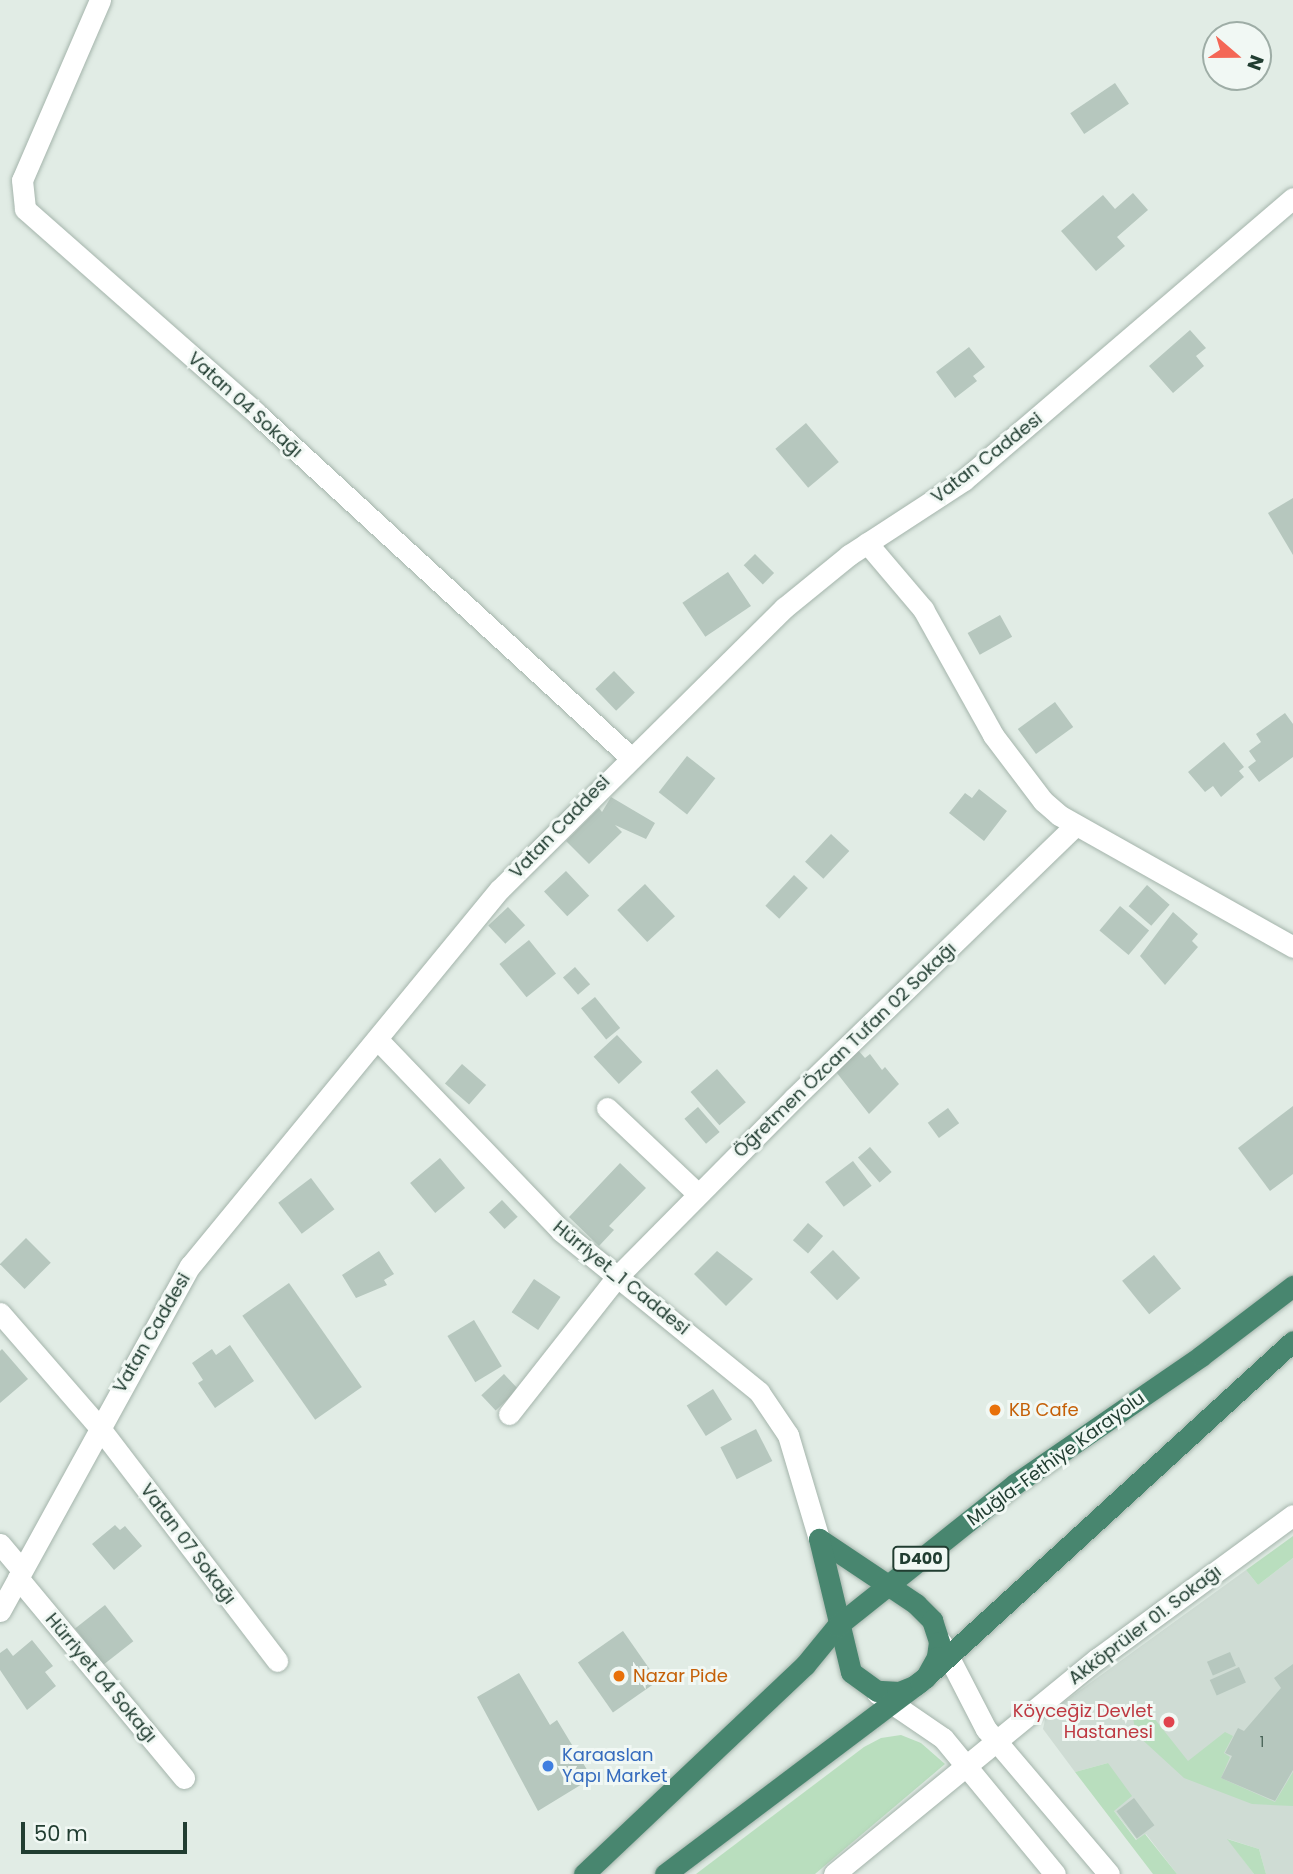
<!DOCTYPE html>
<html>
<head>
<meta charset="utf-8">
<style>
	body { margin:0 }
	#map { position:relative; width:1293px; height:1874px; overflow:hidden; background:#e1ece5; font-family:Poppins,sans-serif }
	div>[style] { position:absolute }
	.built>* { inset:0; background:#cfdcd4 }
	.green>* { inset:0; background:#b9debe }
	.building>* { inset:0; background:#b6c7be; transform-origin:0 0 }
	.roads { filter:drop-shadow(0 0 2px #a4b4ab) drop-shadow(0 0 2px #a4b4ab) }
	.minor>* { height:21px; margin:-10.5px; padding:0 10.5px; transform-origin:10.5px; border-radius:10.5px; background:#fff }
	.tertiary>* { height:21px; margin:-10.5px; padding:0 10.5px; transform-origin:10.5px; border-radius:10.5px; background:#fff }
	.trunk>* { height:21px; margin:-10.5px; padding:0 10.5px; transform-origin:10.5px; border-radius:10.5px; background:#48866f }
	.dots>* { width:19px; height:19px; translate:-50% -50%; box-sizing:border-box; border:4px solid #f1f8f4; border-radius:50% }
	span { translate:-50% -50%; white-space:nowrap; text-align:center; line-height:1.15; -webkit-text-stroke:6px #f1f8f4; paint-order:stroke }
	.number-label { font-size:14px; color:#466054 }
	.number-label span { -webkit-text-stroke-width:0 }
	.shield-label span { padding:2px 5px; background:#f1f8f4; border:2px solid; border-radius:5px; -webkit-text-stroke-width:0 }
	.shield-label { font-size:16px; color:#213d31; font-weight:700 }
	.street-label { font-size:18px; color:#213d31 }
	.food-label { font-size:18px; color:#c56008 }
	.left { translate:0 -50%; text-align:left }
	.health-label { font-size:18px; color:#be3a42 }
	.right { translate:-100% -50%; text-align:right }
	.shop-label { font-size:18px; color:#366cbe }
	.north { position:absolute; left:1202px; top:21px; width:70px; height:70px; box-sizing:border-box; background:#f1f8f4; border:2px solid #9eada6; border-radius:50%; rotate:110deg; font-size:19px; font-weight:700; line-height:28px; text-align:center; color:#213d31 }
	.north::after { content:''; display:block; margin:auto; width:24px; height:32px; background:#f46756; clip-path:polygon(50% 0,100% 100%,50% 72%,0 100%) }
	.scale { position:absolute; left:21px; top:1822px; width:166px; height:32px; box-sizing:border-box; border:4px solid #213d31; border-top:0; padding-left:9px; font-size:21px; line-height:24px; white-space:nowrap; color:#213d31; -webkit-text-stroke:5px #f1f8f4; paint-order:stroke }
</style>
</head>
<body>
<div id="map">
	<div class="built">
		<div style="clip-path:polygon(1293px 1558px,1293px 1874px,1266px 1874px,1259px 1849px,1228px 1839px,1254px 1874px,1177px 1874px,1146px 1834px,1137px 1840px,1114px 1811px,1108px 1763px,1075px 1772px,1043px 1729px,1046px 1715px,1246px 1570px,1258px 1585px)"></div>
	</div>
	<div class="green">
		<div style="clip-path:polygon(1293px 1536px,1293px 1558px,1258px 1585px,1246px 1570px)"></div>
		<div style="clip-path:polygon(1142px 1703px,1188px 1761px,1225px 1732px,1233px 1736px,1224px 1753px,1230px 1757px,1221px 1778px,1275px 1802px,1293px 1772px,1293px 1806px,1252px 1804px,1184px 1778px,1136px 1734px,1133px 1718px)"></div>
		<div style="clip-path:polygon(901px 1735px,921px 1743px,945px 1764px,815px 1874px,696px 1874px,864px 1747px,881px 1738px)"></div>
		<div style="clip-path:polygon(1108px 1763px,1132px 1796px,1114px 1811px,1136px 1840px,1145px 1834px,1177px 1874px,1153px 1874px,1075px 1772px)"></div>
		<div style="clip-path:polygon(1227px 1839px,1259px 1849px,1266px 1874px,1254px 1874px)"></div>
	</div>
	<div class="building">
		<div style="left:1115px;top:83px;width:25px;height:54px;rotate:56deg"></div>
		<div style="clip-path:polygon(1133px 193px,1148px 210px,1117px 237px,1125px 246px,1096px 271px,1061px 231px,1103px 195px,1115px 209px)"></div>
		<div style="clip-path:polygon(1190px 330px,1206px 348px,1196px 356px,1204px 366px,1173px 393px,1149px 366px)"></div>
		<div style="clip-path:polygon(969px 347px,985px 367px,973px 376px,977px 381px,955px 398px,936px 372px)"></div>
		<div style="left:806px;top:423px;width:51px;height:40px;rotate:50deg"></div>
		<div style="clip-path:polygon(1293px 498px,1293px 555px,1268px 513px)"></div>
		<div style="left:755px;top:554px;width:27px;height:16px;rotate:45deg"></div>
		<div style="left:728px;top:572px;width:41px;height:55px;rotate:56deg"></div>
		<div style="left:1000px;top:615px;width:25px;height:37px;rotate:61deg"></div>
		<div style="left:614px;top:671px;width:30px;height:26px;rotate:46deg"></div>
		<div style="left:1055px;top:702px;width:31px;height:46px;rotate:54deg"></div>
		<div style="clip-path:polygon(1285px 713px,1293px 724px,1293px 757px,1259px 782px,1248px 767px,1256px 761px,1249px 751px,1261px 742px,1256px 734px)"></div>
		<div style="clip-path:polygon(1224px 742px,1244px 767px,1239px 771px,1244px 777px,1221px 797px,1213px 786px,1205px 792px,1188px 772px)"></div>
		<div style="left:687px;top:756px;width:36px;height:46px;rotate:38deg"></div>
		<div style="clip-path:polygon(979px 789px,1007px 811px,984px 841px,949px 813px,965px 793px,972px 798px)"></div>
		<div style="clip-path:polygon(611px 797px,655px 823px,646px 839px,615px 825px,622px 832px,589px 864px,566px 841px,599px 808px,602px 812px)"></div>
		<div style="left:831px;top:834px;width:25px;height:38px;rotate:43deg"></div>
		<div style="left:566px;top:871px;width:34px;height:30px;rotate:47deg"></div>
		<div style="left:794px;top:875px;width:19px;height:42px;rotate:43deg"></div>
		<div style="left:645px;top:884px;width:44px;height:38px;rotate:47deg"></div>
		<div style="left:1147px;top:885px;width:30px;height:28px;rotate:41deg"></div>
		<div style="left:1120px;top:906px;width:38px;height:32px;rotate:40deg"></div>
		<div style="left:508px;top:907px;width:25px;height:27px;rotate:47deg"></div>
		<div style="clip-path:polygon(1173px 912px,1198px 934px,1192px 941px,1198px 947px,1165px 985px,1140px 956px)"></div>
		<div style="left:529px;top:940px;width:43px;height:38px;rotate:51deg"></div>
		<div style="left:575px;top:967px;width:23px;height:16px;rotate:49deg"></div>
		<div style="left:595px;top:997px;width:40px;height:18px;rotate:51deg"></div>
		<div style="left:617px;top:1035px;width:37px;height:32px;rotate:47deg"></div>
		<div style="clip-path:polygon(857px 1049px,865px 1058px,870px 1054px,882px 1070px,885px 1067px,899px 1084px,869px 1114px,833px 1068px)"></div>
		<div style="left:462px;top:1064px;width:32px;height:26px;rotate:41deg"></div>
		<div style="left:717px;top:1069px;width:44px;height:35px;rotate:49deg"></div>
		<div style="clip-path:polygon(1293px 1106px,1293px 1174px,1270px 1191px,1238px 1148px)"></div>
		<div style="left:698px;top:1107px;width:33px;height:18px;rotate:49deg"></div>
		<div style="left:948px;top:1108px;width:19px;height:25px;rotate:54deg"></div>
		<div style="left:870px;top:1147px;width:33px;height:16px;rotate:49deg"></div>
		<div style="left:440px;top:1158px;width:39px;height:39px;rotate:50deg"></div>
		<div style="left:853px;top:1161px;width:31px;height:35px;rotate:53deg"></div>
		<div style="clip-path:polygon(620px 1163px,646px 1188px,609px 1226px,614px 1230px,599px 1246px,569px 1217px)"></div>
		<div style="left:311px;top:1178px;width:39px;height:41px;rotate:53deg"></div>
		<div style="left:502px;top:1200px;width:23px;height:18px;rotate:47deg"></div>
		<div style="left:808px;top:1223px;width:20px;height:23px;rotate:41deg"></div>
		<div style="left:26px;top:1238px;width:35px;height:37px;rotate:45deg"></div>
		<div style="left:833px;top:1250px;width:39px;height:32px;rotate:46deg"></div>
		<div style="clip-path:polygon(379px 1251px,394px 1274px,384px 1280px,387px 1285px,356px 1298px,342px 1275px)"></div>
		<div style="clip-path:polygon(717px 1251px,753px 1279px,726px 1306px,694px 1274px)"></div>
		<div style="left:1154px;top:1255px;width:43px;height:41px;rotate:51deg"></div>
		<div style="left:534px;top:1279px;width:32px;height:40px;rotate:34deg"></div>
		<div style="left:289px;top:1283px;width:127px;height:57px;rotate:55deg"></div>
		<div style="left:474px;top:1320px;width:54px;height:31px;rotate:59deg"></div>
		<div style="clip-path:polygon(230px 1345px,254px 1381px,215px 1408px,198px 1383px,203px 1380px,192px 1363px,212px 1349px,216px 1355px)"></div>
		<div style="clip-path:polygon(2px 1349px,28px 1379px,0 1403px,0 1351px)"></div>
		<div style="left:504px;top:1374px;width:21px;height:31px;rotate:47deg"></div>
		<div style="left:713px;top:1389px;width:36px;height:31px;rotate:58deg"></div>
		<div style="left:756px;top:1429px;width:36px;height:40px;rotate:63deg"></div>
		<div style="clip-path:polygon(115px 1525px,120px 1530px,125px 1526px,142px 1546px,114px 1570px,92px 1544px)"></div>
		<div style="left:105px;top:1605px;width:46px;height:38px;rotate:52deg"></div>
		<div style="left:623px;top:1631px;width:61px;height:55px;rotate:55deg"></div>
		<div style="clip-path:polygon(32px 1640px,53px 1666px,45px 1672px,56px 1686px,27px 1710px,0 1670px,0 1653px,7px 1648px,13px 1656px)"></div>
		<div style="left:1230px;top:1652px;width:15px;height:25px;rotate:67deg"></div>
		<div style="clip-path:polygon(1293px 1664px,1293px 1770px,1275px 1801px,1221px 1778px,1232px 1756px,1225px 1753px,1238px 1728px,1244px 1731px,1281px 1688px,1274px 1678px)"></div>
		<div style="left:1239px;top:1667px;width:17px;height:32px;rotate:66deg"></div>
		<div style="clip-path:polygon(519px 1673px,550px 1725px,557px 1720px,592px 1778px,538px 1811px,477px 1697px)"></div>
		<div style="left:1134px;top:1798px;width:34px;height:22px;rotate:53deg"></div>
	</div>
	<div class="roads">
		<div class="minor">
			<div style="left:100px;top:0;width:196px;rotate:113.4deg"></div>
			<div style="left:22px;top:180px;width:29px;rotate:84deg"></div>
			<div style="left:25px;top:209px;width:308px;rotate:41.4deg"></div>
			<div style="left:256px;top:413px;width:507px;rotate:42.6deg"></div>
			<div style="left:607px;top:1108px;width:125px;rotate:43.4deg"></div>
			<div style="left:0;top:1313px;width:151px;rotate:49deg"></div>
			<div style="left:99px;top:1427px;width:294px;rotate:52.7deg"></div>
			<div style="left:509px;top:1414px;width:173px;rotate:-51.8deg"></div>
			<div style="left:616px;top:1278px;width:253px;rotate:-45.3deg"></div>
			<div style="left:794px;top:1098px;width:392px;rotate:-44.1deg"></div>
			<div style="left:0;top:1544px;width:34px;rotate:50deg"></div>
			<div style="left:18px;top:1578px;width:260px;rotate:50.3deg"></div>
			<div style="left:834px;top:1874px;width:340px;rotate:-39.3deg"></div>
			<div style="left:1097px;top:1659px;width:243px;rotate:-36.3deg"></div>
		</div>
		<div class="tertiary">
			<div style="left:867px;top:543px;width:87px;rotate:49.7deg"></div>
			<div style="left:923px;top:609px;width:144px;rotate:60.9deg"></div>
			<div style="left:993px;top:735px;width:83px;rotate:52.9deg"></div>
			<div style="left:1043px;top:801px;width:21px;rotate:41deg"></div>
			<div style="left:1059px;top:815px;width:269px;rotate:29.4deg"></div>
			<div style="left:379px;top:1041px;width:263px;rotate:46.2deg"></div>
			<div style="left:561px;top:1231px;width:255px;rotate:39.1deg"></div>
			<div style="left:759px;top:1392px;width:52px;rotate:56deg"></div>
			<div style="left:788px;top:1435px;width:109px;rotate:73.4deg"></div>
			<div style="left:0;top:1611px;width:394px;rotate:-61.2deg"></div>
			<div style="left:190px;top:1266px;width:488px;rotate:-50.6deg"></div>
			<div style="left:500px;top:889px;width:400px;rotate:-44.7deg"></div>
			<div style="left:784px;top:608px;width:84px;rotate:-39.2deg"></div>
			<div style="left:849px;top:555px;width:137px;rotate:-33.1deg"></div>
			<div style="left:964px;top:480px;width:433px;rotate:-40.6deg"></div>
			<div style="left:941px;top:1642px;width:98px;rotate:62.7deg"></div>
			<div style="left:986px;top:1729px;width:190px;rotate:49.7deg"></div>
			<div style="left:877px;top:1693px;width:80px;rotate:34.3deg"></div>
			<div style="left:943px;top:1738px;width:176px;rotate:50.5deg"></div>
		</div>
		<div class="trunk">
			<div style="left:819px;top:1539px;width:117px;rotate:33.8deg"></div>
			<div style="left:916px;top:1604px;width:23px;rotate:45deg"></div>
			<div style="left:932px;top:1620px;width:23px;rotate:72deg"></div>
			<div style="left:939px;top:1642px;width:15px;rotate:98deg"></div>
			<div style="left:937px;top:1657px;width:23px;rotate:119deg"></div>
			<div style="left:926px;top:1677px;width:15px;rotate:143deg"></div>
			<div style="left:914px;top:1686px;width:16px;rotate:158deg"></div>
			<div style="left:899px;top:1692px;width:22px;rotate:-177deg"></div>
			<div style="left:877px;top:1691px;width:32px;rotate:-144deg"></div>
			<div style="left:851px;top:1672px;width:137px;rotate:-103.5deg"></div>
			<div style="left:584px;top:1874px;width:304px;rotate:-43.4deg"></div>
			<div style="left:805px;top:1665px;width:50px;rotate:-50.6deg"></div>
			<div style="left:837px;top:1626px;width:228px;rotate:-38.6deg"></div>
			<div style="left:1015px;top:1484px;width:226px;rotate:-34.5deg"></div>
			<div style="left:1201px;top:1356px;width:116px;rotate:-37.3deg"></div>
			<div style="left:665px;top:1874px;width:319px;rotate:-37deg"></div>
			<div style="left:920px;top:1682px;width:505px;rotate:-42.43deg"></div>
		</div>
	</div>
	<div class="dots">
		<div style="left:995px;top:1410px;background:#e8710a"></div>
		<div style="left:619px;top:1676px;background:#e8710a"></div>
		<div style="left:1169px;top:1722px;background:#e0444e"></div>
		<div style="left:548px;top:1766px;background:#3f7fe0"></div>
	</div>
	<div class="number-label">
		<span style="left:1262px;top:1742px">1</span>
	</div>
	<div class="shield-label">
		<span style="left:921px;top:1559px">D400</span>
	</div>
	<div class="street-label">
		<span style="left:245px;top:405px;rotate:42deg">Vatan 04 Sokağı</span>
		<span style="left:987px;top:458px;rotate:-38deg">Vatan Caddesi</span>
		<span style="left:560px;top:827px;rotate:-46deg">Vatan Caddesi</span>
		<span style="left:845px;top:1050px;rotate:-44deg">Öğretmen Özcan Tufan 02 Sokağı</span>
		<span style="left:621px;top:1278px;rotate:39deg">Hürriyet_1 Caddesi</span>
		<span style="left:152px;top:1333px;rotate:-60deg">Vatan Caddesi</span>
		<span style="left:1056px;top:1459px;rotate:-36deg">Muğla-Fethiye Karayolu</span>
		<span style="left:188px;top:1544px;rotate:53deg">Vatan 07 Sokağı</span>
		<span style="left:1145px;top:1625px;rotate:-37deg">Akköprüler 01. Sokağı</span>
		<span style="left:101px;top:1678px;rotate:50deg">Hürriyet 04 Sokağı</span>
	</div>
	<div class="food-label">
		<span class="left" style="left:1009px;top:1410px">KB Cafe</span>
		<span class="left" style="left:633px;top:1676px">Nazar Pide</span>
	</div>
	<div class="health-label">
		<span class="right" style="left:1153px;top:1722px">Köyceğiz Devlet<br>Hastanesi</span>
	</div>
	<div class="shop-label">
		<span class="left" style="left:562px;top:1766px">Karaaslan<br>Yapı Market</span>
	</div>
	<div class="north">N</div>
	<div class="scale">50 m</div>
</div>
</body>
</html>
